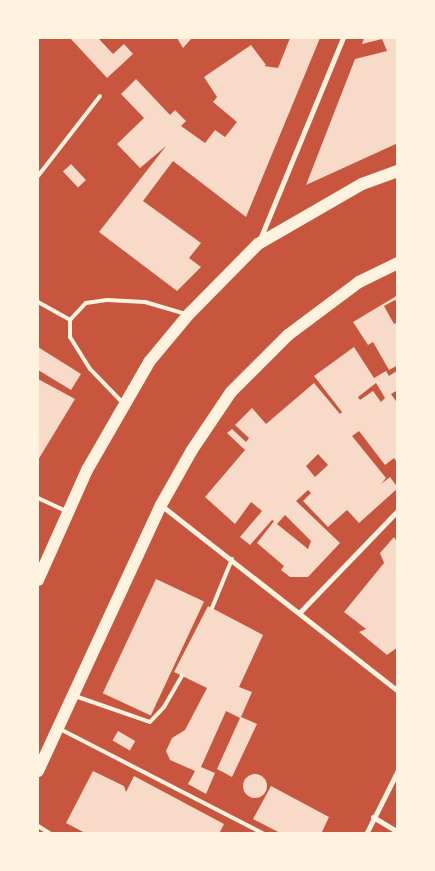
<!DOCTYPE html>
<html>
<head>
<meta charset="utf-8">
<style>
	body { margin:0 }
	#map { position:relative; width:435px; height:871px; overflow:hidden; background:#c8553d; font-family:"Asap Condensed",sans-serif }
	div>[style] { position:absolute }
	.building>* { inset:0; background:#f7dbc8; transform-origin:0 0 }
	.round { border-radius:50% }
	.service>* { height:4px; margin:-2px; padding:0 2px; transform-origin:2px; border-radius:2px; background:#fff3e0 }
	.minor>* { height:5px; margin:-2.5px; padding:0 2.5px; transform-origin:2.5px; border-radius:2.5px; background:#fff3e0 }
	.primary>* { height:12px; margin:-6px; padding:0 6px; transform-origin:6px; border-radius:6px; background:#fff3e0 }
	span { translate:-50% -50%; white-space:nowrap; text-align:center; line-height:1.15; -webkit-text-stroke:4px #fff3e0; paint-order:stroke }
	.frame { position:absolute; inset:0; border:39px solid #fff3e0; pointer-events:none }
</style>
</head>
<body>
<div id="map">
	<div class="building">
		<div style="clip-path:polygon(70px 38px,98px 38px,113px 54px,124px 44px,133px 54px,107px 78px)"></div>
		<div style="clip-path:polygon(177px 38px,192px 38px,183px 48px)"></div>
		<div style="clip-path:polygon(290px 38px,320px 38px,246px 217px,173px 161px,143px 201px,201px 243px,189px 258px,201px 267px,177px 291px,99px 232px,166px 146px,140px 168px,117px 144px,144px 118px,121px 94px,136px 79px,170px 115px,175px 110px,186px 121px,181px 126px,205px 143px,215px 130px,225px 137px,237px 122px,213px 102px,217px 97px,204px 77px,251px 45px,266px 65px,264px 66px,278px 68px)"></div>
		<div style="clip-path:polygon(364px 38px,398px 38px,398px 143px,306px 185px,355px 59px,387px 51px,382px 39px,362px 44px)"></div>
		<div style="left:71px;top:164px;width:22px;height:11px;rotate:47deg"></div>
		<div style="clip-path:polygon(398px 295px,398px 304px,395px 300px,384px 306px,394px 324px,398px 322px,398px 365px,389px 370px,373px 342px,368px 345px,353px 322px)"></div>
		<div style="clip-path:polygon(38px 347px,81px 374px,71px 390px,38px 370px)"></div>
		<div style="clip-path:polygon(evenodd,354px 347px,374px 378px,386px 371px,389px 376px,398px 370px,398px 390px,391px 394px,398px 404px,398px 464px,394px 458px,385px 465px,359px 431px,352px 436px,386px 478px,381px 484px,390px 477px,398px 488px,359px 523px,347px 510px,328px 527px,303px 501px,311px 493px,308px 490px,296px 501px,340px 543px,308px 577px,290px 577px,281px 570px,284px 566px,257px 543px,274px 521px,272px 520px,250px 545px,240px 537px,262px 511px,251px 502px,235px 524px,205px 497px,245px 450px,227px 433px,232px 429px,246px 442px,249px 438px,235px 425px,252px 408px,266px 424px,314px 383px,340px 414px,342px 412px,314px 376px,354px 347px,376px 383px,385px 398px,381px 402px,373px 391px,360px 400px,358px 397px,376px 383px,354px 347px,318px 454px,328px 465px,315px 477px,306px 466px,318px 454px,354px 347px,285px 515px,311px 541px,308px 549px,277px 524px,285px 515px)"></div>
		<div style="clip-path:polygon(38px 379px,75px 399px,38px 460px)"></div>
		<div style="clip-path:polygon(394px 537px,398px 544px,398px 647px,387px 655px,359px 632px,366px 629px,344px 612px,384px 563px,380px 553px)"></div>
		<div style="left:156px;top:579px;width:53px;height:126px;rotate:25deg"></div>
		<div style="clip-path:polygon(208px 606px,263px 635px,239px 687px,252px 692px,241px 717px,257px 724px,232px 777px,217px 769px,240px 718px,226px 711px,201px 767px,215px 773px,206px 794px,188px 784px,195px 771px,170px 760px,166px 751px,172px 738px,185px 730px,207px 688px,174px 672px)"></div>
		<div style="left:118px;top:731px;width:20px;height:11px;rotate:30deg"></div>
		<div style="clip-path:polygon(93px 771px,124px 786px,126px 792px,134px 776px,224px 824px,219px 834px,87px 834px,66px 823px)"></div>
		<div class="round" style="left:243px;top:774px;width:24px;height:24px"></div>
		<div style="clip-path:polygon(271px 786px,329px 817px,321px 834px,282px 834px,253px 819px)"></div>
	</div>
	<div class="service">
		<div style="left:38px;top:176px;width:101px;rotate:-52.2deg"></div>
		<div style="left:38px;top:302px;width:37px;rotate:29deg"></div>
		<div style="left:122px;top:402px;width:46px;rotate:-134.1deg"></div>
		<div style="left:90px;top:369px;width:38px;rotate:-122deg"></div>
		<div style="left:70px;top:337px;width:17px;rotate:-90deg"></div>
		<div style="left:70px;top:320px;width:23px;rotate:-47deg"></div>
		<div style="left:86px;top:303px;width:21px;rotate:-8deg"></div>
		<div style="left:107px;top:300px;width:38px;rotate:3deg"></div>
		<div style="left:145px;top:302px;width:43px;rotate:16.3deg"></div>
		<div style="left:38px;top:498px;width:31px;rotate:25deg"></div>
		<div style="left:212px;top:608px;width:53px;rotate:-67.8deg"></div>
		<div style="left:75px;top:696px;width:79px;rotate:19.1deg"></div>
		<div style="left:150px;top:722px;width:21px;rotate:-47deg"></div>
		<div style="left:164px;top:707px;width:36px;rotate:-60deg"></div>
		<div style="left:60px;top:729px;width:229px;rotate:27.2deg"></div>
		<div style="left:38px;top:826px;width:15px;rotate:32deg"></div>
	</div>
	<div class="minor">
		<div style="left:260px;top:239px;width:217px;rotate:-67.6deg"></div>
		<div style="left:162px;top:506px;width:300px;rotate:38.1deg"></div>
		<div style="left:300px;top:612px;width:141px;rotate:-46.1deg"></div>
		<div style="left:373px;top:817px;width:29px;rotate:31deg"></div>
		<div style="left:366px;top:834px;width:72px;rotate:-63.4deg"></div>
	</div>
	<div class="primary">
		<div style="left:38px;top:580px;width:120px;rotate:-66deg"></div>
		<div style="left:87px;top:470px;width:125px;rotate:-60.1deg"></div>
		<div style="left:149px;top:362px;width:61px;rotate:-50.3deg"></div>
		<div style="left:188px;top:315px;width:100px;rotate:-45.4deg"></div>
		<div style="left:258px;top:244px;width:120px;rotate:-30deg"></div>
		<div style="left:362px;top:184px;width:38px;rotate:-20deg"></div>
		<div style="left:38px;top:771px;width:293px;rotate:-65.2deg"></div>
		<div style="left:161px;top:505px;width:63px;rotate:-60.6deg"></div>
		<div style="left:192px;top:450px;width:70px;rotate:-56.1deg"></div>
		<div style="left:231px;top:392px;width:81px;rotate:-45deg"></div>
		<div style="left:288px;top:335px;width:89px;rotate:-36.7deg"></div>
		<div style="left:359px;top:282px;width:43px;rotate:-26deg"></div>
	</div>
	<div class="frame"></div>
</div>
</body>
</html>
